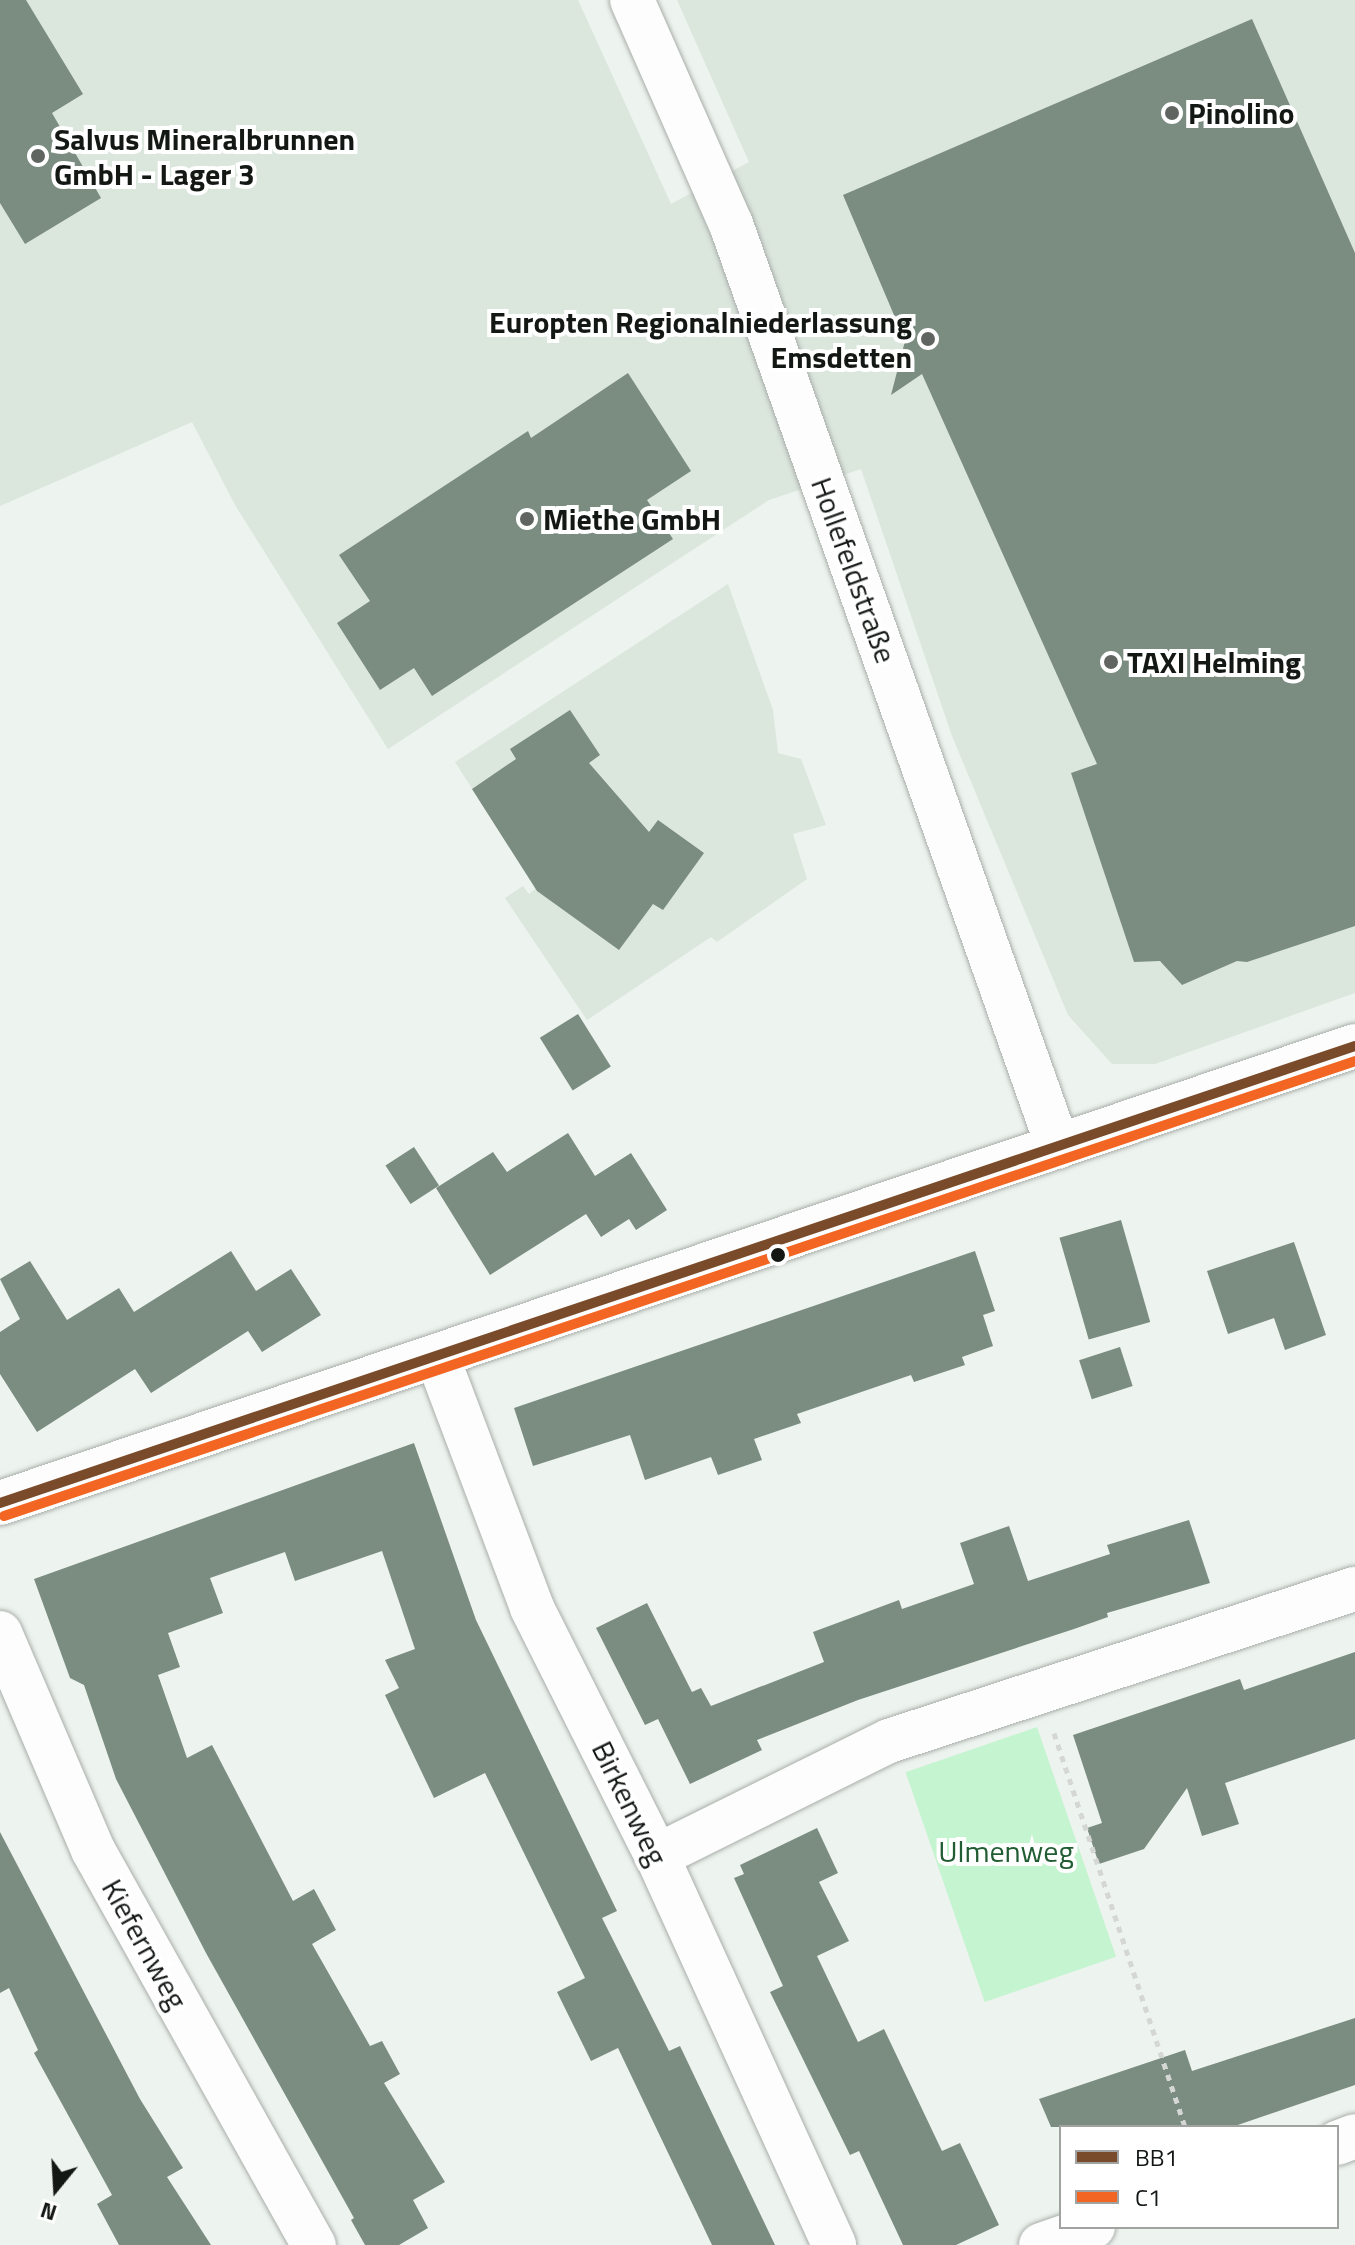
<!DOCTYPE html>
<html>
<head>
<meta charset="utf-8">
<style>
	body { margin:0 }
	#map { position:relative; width:1355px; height:2245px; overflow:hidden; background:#edf3ee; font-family:"Titillium Web",sans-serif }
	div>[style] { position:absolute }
	.built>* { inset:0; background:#dbe6dd }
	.green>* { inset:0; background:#c5f4d0; transform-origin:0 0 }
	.building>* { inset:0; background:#7b8c81; transform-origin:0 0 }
	.path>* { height:5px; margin-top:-2.5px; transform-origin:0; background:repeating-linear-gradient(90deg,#d5d7d5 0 6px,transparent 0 12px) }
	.roads { filter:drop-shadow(0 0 2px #a9aeaa) drop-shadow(0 0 2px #a9aeaa) }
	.minor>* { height:44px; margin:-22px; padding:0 22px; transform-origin:22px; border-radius:22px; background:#fcfdfc }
	.bus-1>* { height:10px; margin:-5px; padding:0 5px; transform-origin:5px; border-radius:5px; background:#7a4b2a }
	.bus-2>* { height:10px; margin:-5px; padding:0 5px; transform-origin:5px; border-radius:5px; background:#f26522 }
	.dots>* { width:22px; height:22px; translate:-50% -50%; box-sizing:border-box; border:4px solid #fff; border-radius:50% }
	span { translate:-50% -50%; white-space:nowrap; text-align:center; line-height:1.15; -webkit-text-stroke:8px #fff; paint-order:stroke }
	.poi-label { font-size:30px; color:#141815; font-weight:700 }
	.left { translate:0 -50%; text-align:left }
	.right { translate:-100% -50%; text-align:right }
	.street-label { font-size:30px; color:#141815 }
	.park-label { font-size:30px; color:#215c33 }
	.legend { position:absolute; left:1059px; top:2125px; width:280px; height:104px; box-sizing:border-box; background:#fff; border:2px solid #a1a3a1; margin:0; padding:10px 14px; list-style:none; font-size:24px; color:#141815 }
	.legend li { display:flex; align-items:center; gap:16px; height:40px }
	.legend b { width:40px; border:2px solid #a1a3a1 }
	.north { position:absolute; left:16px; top:2149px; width:80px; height:80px; -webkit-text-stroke:6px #fff; paint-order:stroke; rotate:198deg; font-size:22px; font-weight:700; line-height:32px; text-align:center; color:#141815 }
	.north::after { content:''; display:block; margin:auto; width:28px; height:36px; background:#141815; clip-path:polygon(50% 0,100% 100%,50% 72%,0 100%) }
</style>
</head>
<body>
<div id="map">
	<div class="built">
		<div style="clip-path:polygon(0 0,578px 0,671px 204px,749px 162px,677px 0,1355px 0,1355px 993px,1155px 1064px,1112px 1064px,1068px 1015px,952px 736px,861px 469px,769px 500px,388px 749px,235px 505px,192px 422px,0 506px)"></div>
		<div style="clip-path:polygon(728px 584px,773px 710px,778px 753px,801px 759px,826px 825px,793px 834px,807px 879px,717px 942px,711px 937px,587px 1020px,505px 898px,523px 886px,529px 894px,540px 885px,519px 862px,455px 762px)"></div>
	</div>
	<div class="green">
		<div style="left:1037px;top:1727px;width:243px;height:139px;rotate:71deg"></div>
	</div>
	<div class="building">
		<div style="clip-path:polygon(0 0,26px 0,83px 94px,52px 113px,101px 198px,25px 244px,0 203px)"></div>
		<div style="clip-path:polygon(1252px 19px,1355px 253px,1355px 926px,1247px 962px,1237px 961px,1182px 985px,1160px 961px,1134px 962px,1071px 773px,1097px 764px,922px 374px,891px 395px,905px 341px,843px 195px)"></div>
		<div style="clip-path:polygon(628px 373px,691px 471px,647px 500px,673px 539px,432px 696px,414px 668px,380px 690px,337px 623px,370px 601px,339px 555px,528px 431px,531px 438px)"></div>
		<div style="clip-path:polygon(570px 710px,600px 755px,589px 763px,649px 832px,658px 820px,704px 853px,663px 910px,653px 904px,619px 950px,537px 891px,472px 789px,516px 759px,510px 749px)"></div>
		<div style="left:578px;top:1014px;width:62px;height:45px;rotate:58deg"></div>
		<div style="clip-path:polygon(568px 1133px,595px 1176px,631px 1153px,667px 1210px,636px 1230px,629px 1219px,601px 1237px,586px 1214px,490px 1275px,436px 1188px,493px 1152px,507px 1172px)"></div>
		<div style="left:414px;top:1147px;width:46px;height:34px;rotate:57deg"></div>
		<div style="left:1121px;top:1220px;width:106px;height:64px;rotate:74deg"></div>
		<div style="clip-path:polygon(1294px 1242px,1326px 1335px,1285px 1350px,1274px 1318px,1228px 1334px,1207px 1271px)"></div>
		<div style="clip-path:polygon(231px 1251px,256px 1291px,291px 1269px,321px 1315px,262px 1352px,248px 1331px,151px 1393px,135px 1369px,37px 1432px,0 1374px,0 1332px,20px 1319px,0 1279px,30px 1261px,67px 1320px,119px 1288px,134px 1312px)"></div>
		<div style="clip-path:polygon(975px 1251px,995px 1311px,983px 1315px,993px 1346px,962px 1357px,965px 1365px,914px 1382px,911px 1375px,797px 1414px,801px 1423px,754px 1439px,762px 1460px,718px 1475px,711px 1457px,645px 1480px,630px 1435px,533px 1466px,514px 1408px)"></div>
		<div style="left:1120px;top:1347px;width:41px;height:43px;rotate:72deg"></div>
		<div style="clip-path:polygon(414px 1443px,476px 1620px,617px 1911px,602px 1918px,669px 2051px,680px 2046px,775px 2245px,712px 2245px,618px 2048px,591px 2061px,557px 1992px,585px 1978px,485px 1773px,434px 1798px,385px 1695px,399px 1688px,385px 1660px,415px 1649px,382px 1551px,295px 1581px,285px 1552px,210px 1578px,223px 1613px,168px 1633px,180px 1667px,158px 1675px,187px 1758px,212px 1745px,293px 1901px,314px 1889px,336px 1930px,312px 1944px,370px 2046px,382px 2041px,400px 2074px,384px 2083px,445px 2182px,413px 2200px,428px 2228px,399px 2245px,365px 2245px,351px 2220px,354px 2218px,206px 1953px,116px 1779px,84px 1685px,70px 1678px,34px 1579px)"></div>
		<div style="clip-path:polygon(1189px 1520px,1210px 1583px,1107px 1613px,1108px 1617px,1074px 1629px,858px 1700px,757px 1740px,762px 1750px,690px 1784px,658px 1719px,645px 1725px,596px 1628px,647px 1603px,692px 1692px,701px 1688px,711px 1706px,824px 1662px,813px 1632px,899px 1600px,902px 1609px,974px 1584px,960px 1543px,1009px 1526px,1028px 1581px,1110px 1554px,1107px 1545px)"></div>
		<div style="clip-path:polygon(1355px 1652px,1355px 1739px,1225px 1783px,1239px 1824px,1202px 1836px,1187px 1788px,1144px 1849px,1099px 1864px,1087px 1828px,1102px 1823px,1073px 1735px,1240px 1679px,1244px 1690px)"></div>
		<div style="clip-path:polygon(817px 1828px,838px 1873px,819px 1882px,849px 1941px,817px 1956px,858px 2042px,884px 2029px,942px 2151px,960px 2143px,999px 2225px,956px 2245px,903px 2245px,859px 2151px,850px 2155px,770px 1992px,783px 1986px,734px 1878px,744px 1874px,740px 1865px)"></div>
		<div style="clip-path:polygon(0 1832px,140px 2099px,183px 2168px,167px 2177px,211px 2245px,119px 2245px,97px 2204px,112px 2195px,34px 2053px,38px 2050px,9px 1988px,0 1993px)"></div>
		<div style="clip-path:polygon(1355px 2018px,1355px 2085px,1232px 2127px,1051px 2127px,1039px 2099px,1185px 2050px,1192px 2071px)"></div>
	</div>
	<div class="path">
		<div style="left:1054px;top:1733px;width:415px;rotate:71.6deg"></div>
	</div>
	<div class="roads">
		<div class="minor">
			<div style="left:632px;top:0;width:245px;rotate:66.2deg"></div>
			<div style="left:731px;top:224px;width:979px;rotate:70.49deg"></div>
			<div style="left:437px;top:1356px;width:269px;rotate:69.3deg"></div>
			<div style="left:532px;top:1608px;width:278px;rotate:63.3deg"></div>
			<div style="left:657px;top:1856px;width:427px;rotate:65.5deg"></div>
			<div style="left:0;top:1503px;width:1430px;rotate:-18.64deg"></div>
			<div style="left:0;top:1633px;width:236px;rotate:66.8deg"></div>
			<div style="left:93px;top:1850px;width:453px;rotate:60.8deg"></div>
			<div style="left:657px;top:1856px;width:259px;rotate:-26.4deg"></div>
			<div style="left:889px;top:1741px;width:490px;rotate:-18.1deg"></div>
			<div style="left:1337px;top:2143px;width:19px;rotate:-21deg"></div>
			<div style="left:1041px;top:2245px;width:55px;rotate:-19.1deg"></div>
		</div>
	</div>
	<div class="bus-1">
		<div style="left:0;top:1503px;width:1430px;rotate:-18.64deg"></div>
	</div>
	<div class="bus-2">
		<div style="left:4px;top:1516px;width:1426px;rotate:-18.61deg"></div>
	</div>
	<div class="dots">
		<div style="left:1172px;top:113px;background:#606561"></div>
		<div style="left:38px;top:156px;background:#606561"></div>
		<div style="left:928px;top:339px;background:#606561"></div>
		<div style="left:527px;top:519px;background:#606561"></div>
		<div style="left:1111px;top:662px;background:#606561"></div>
		<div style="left:778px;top:1255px;background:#141815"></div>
	</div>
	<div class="poi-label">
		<span class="left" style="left:1188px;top:113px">Pinolino</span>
		<span class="left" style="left:54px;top:156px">Salvus Mineralbrunnen<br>GmbH - Lager 3</span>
		<span class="right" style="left:912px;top:339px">Europten Regionalniederlassung<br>Emsdetten</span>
		<span class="left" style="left:543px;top:519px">Miethe GmbH</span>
		<span class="left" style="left:1127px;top:662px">TAXI Helming</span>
	</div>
	<div class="street-label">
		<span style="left:854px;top:570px;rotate:70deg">Hollefeldstraße</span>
		<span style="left:630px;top:1803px;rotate:64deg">Birkenweg</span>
		<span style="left:145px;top:1944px;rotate:61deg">Kiefernweg</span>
	</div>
	<div class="park-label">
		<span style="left:1006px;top:1851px">Ulmenweg</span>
	</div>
	<ul class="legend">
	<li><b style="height:10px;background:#7a4b2a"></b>BB1</li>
	<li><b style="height:10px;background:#f26522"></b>C1</li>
	</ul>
	<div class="north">N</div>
</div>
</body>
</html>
